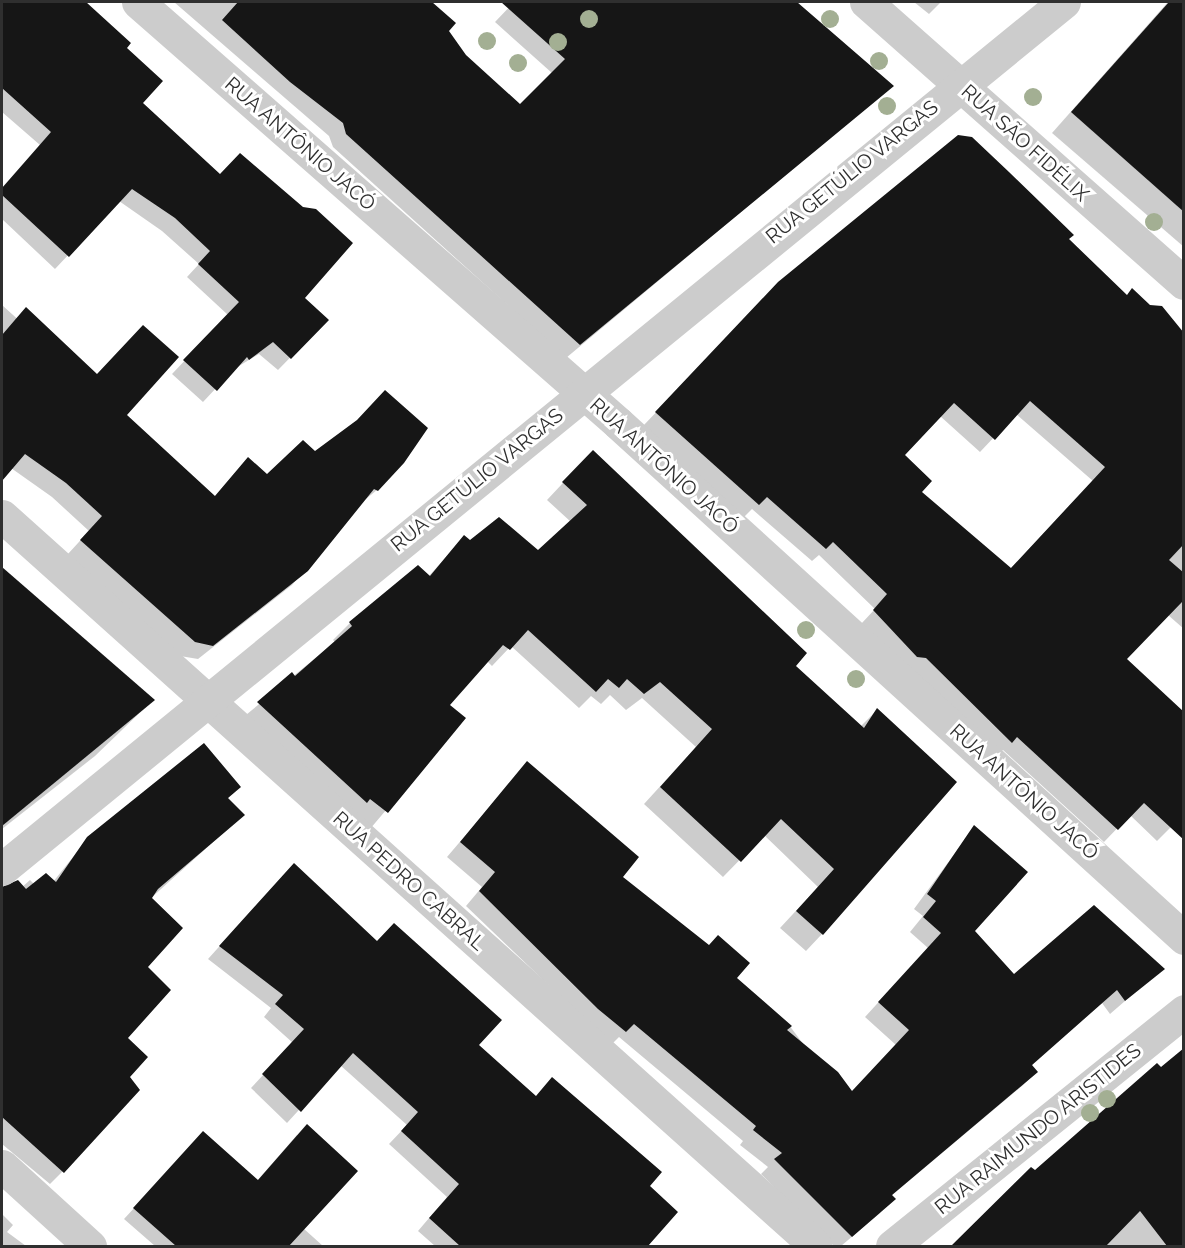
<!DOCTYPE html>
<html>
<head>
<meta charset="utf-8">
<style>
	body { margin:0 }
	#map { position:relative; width:1185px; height:1248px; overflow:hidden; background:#fff; font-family:Raleway,sans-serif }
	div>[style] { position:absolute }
	.shadow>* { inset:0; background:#0003 }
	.building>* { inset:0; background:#161616 }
	.minor>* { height:33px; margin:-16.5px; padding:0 16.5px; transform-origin:16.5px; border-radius:16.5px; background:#ccc }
	.trees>* { width:18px; height:18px; margin:-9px; border-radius:50%; background:#a3af93 }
	span { translate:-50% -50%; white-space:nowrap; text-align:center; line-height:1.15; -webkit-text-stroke:6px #fff; paint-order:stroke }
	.street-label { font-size:20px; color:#2f2f2f }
	.frame { position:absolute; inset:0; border:3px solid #2f2f2f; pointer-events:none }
</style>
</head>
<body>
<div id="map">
	<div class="shadow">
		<div style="clip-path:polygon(2px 2px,84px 2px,129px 43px,124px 48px,141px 103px,303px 298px,327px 320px,278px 370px,259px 354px,234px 369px,203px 402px,172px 374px,228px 315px,187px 277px,199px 264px,162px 231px,119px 201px,55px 269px,2px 219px,2px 188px,40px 145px,2px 112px)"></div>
		<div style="clip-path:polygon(174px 2px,430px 2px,454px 23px,447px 31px,465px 56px,520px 106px,552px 73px,495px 22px,514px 2px,795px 2px,892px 86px,566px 358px,333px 147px,329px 136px)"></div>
		<div style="clip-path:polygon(914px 2px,941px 2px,929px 14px)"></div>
		<div style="clip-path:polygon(1168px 2px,1184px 2px,1184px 247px,1052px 133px)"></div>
		<div style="clip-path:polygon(evenodd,1067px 239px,1126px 296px,1184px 335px,1184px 629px,1168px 615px,1125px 659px,1184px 814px,1157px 841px,1130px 815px,1104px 842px,1003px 750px,997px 755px,861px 624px,875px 609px,819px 555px,812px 561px,752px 509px,744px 517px,643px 426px,765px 298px,1067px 239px,1016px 414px,1093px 481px,1010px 569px,920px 492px,903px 455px,940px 416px,980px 452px,1016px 414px)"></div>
		<div style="clip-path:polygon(2px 305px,214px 497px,235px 473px,268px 476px,315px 453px,377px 490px,361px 503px,292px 585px,198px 659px,180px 656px,67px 555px,89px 531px,52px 497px,11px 468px,2px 478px)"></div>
		<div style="clip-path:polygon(576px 469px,860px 727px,877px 710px,822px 934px,806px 951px,780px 928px,818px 887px,764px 835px,723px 877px,644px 804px,696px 747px,642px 698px,626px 710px,610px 695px,601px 704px,591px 696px,579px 708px,511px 646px,492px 666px,487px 661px,448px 705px,464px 718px,370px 829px,241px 719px,335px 642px,333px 640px,350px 623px,428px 577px,464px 537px,470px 542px,538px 552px,571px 522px,547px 500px)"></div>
		<div style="clip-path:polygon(2px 569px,153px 700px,95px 756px,2px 829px)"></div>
		<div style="clip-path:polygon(527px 763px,620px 877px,789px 1025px,807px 1049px,851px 1093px,896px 1045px,865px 1017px,928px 948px,910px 932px,923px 916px,914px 909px,974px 827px,973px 931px,1013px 976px,1162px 969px,1110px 1014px,1102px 1003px,1031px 1066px,1036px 1072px,1022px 1086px,891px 1196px,880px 1213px,841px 1246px,834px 1246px,761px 1174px,768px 1167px,740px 1145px,743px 1141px,619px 1037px,611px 1045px,466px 906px,482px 887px,447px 857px)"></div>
		<div style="clip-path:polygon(239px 787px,227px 799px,243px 815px,150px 899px,145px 968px,126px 1038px,128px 1077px,67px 1167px,50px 1184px,2px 1144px,2px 905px,30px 880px,34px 884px,53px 882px,89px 837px)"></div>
		<div style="clip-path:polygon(281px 878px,535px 1098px,676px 1212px,646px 1246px,435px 1246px,418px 1231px,447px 1197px,389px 1144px,407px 1125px,340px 1065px,287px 1123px,251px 1088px,293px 1043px,264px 1017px,271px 1008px,208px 959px)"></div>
		<div style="clip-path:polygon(1184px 1050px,1184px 1246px,954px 1246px,1031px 1169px,1035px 1172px)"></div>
		<div style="clip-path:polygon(297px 1135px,303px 1228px,323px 1246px,155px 1246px,124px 1219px,194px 1143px,257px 1181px)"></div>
		<div style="clip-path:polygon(2px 1214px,13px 1225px,7px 1232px,26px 1246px,2px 1246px)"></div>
	</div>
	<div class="building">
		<div style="clip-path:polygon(2px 2px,86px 2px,131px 43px,127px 48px,163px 81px,143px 103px,220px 174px,240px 153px,303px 207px,316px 209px,353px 243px,305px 298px,329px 320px,291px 359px,273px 342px,249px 360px,247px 357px,217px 391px,183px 360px,239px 302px,198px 264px,210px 251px,175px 218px,132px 189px,69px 257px,2px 195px,2px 188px,51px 132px,2px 88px)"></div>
		<div style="clip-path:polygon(238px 2px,432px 2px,456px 23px,449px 31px,466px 55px,520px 104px,565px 59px,501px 2px,797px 2px,894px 86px,580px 345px,346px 134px,343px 123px,290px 82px,222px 20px)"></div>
		<div style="clip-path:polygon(1169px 2px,1184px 2px,1184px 212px,1071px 112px)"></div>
		<div style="clip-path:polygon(evenodd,958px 135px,972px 137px,1009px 172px,1074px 235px,1069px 239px,1127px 295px,1132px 288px,1150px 305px,1162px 306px,1184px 333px,1184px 544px,1169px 560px,1184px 573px,1182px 602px,1127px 659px,1184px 712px,1184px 840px,1144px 803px,1118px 830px,1017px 737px,1012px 743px,926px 658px,917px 657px,873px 610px,887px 594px,833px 542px,826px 549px,767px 497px,759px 505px,655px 412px,778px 282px,958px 135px,1030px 401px,1105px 467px,1011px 568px,922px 492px,932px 481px,905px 455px,954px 403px,995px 440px,1030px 401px)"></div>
		<div style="clip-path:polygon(26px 307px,97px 374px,143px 325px,179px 357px,127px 415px,215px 496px,248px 457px,267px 474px,303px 440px,315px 451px,357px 420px,385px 390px,428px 428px,404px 463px,378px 491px,374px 489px,308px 571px,213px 646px,195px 642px,80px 540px,102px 516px,66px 483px,25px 454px,2px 481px,2px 335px)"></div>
		<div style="clip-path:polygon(593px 450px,807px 653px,796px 666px,864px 728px,877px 708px,957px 782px,823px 935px,796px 911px,834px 869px,781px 819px,741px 862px,660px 787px,712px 729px,660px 682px,644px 694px,627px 679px,619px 688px,608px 679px,596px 692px,528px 630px,510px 650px,503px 645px,450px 705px,466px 718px,388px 813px,370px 799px,367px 803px,257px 702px,292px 672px,295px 676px,352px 626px,349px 622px,418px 565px,430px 576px,464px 535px,470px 540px,499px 517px,538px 550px,587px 505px,562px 482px)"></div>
		<div style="clip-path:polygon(2px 567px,155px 700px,2px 826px)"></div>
		<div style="clip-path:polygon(204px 743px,241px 787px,228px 798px,245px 815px,158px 889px,152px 898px,183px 928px,148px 967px,171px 990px,128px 1038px,148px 1057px,130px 1077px,140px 1090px,64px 1173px,2px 1117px,2px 887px,18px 880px,26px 889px,46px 873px,56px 882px,87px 837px)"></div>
		<div style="clip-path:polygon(527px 761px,639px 857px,623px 877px,709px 945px,718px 935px,750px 963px,737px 978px,792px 1026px,787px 1030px,838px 1072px,852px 1091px,909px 1030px,878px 1002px,941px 933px,923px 917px,936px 901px,927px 894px,974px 825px,1028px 872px,975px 931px,1014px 974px,1094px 905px,1165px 969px,1125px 1001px,1117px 990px,1032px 1065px,1038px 1072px,892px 1195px,896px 1199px,852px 1237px,774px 1159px,782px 1153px,753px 1130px,756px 1126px,634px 1024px,626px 1032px,598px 1009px,479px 891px,495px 872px,460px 842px)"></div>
		<div style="clip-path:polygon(294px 863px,377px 941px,394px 923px,502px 1020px,479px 1045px,536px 1096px,552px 1077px,662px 1172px,650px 1186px,678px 1212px,648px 1246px,460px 1246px,429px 1218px,459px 1184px,401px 1131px,418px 1112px,353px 1053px,301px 1112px,262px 1074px,304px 1029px,275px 1004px,283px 995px,219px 946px)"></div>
		<div style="clip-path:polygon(1184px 1048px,1184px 1246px,1167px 1246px,1140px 1211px,1106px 1246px,951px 1246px,1031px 1167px,1035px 1170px,1157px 1063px,1161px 1067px)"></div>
		<div style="clip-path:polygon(307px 1124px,358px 1171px,289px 1246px,176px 1246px,133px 1208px,203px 1131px,258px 1180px)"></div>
	</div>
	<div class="minor">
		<div style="left:138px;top:2px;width:638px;rotate:41.25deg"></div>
		<div style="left:618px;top:423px;width:765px;rotate:42.3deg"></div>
		<div style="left:866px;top:2px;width:424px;rotate:41.5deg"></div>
		<div style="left:2px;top:516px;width:1093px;rotate:41.89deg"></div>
		<div style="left:2px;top:869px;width:1371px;rotate:-39.23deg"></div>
		<div style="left:2px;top:1166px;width:119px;rotate:42.3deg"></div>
		<div style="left:892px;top:1246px;width:375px;rotate:-38.8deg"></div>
	</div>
	<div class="trees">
		<div style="left:589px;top:19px"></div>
		<div style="left:830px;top:19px"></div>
		<div style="left:487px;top:41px"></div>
		<div style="left:558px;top:42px"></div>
		<div style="left:879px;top:61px"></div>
		<div style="left:518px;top:63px"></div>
		<div style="left:1033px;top:97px"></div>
		<div style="left:887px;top:106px"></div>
		<div style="left:1154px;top:222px"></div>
		<div style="left:806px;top:630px"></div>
		<div style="left:856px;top:679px"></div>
		<div style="left:1107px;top:1099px"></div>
		<div style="left:1090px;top:1113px"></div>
	</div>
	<div class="street-label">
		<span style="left:1025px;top:143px;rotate:42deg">RUA SÃO FIDÉLIX</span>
		<span style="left:300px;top:144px;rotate:41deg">RUA ANTÔNIO JACÓ</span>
		<span style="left:852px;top:172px;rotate:-39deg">RUA GETÚLIO VARGAS</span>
		<span style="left:664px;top:466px;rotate:42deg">RUA ANTÔNIO JACÓ</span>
		<span style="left:477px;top:480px;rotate:-39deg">RUA GETÚLIO VARGAS</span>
		<span style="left:1024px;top:792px;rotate:42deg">RUA ANTÔNIO JACÓ</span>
		<span style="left:409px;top:881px;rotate:42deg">RUA PEDRO CABRAL</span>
		<span style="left:1038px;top:1129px;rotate:-39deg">RUA RAIMUNDO ARISTIDES</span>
	</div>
	<div class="frame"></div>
</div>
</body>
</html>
